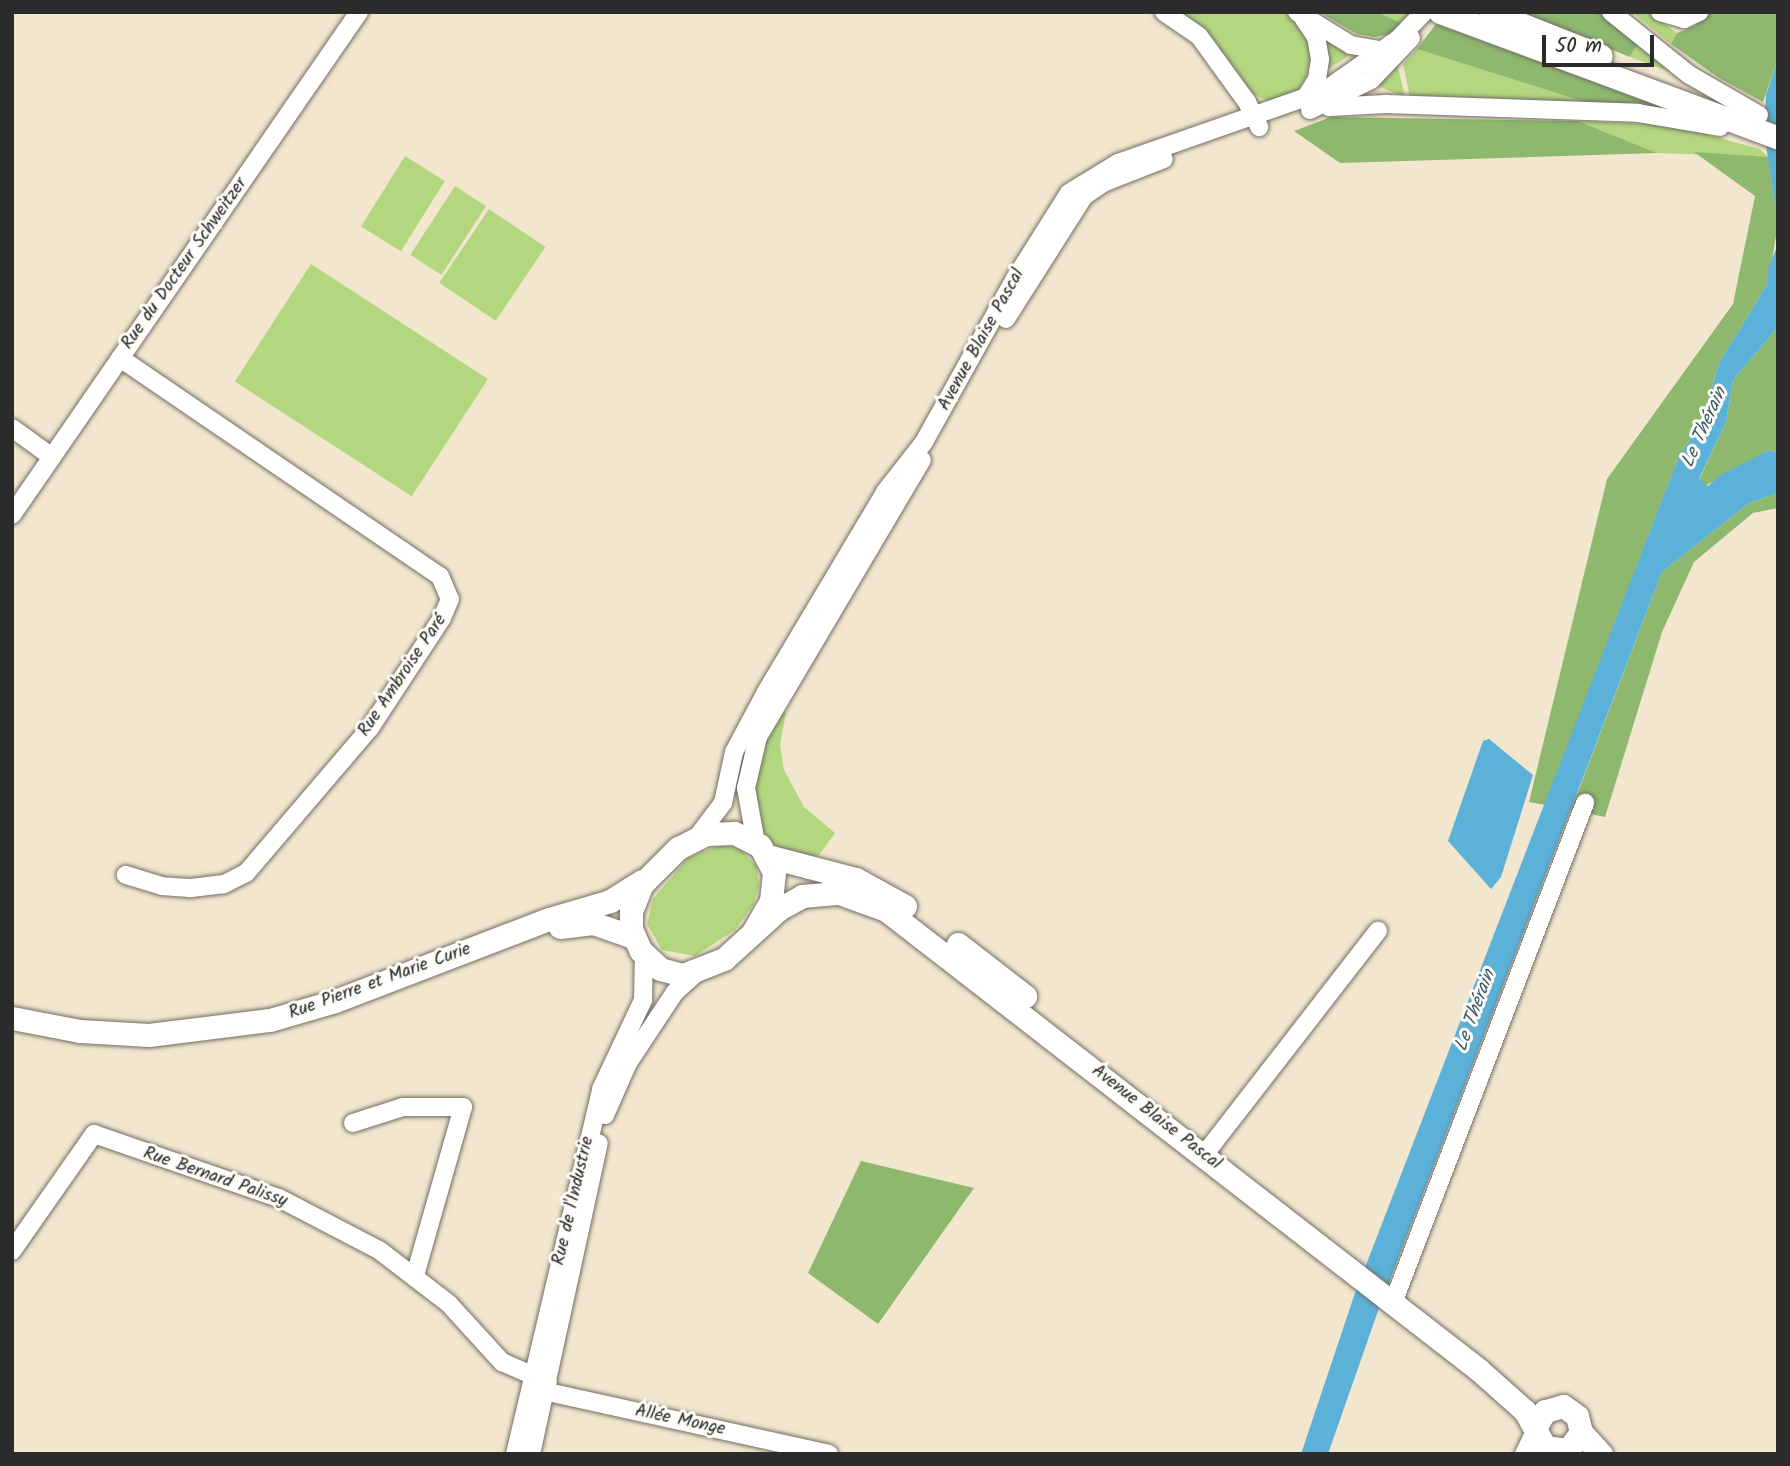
<!DOCTYPE html>
<html>
<head>
<meta charset="utf-8">
<style>
	body { margin:0 }
	#map { position:relative; width:1790px; height:1466px; overflow:hidden; background:#f2e7ce; font-family:Kalam,sans-serif }
	div>[style] { position:absolute }
	.green>* { inset:0; background:#b3d77f; transform-origin:0 0 }
	.forest>* { inset:0; background:#8eb86e }
	.water>* { inset:0; background:#5bb1d8 }
	.roads { filter:drop-shadow(0 0 2px #716d64) drop-shadow(0 0 2px #716d64) }
	.minor>* { height:18px; margin:-9px; padding:0 9px; transform-origin:9px; border-radius:9px; background:#fff }
	.major>* { height:23px; margin:-11.5px; padding:0 11.5px; transform-origin:11.5px; border-radius:11.5px; background:#fff }
	span { translate:-50% -50%; white-space:nowrap; text-align:center; line-height:1.15; -webkit-text-stroke:6px #fdfcf7; paint-order:stroke }
	.street-label { font-size:18px; color:#2b2b2b }
	.water-label { font-size:19px; color:#3c5a68; font-style:italic }
	.frame { position:absolute; inset:0; border:14px solid #2b2b2b; pointer-events:none }
	.scale { position:absolute; left:1542px; top:35px; width:112px; height:32px; box-sizing:border-box; border:4px solid #2b2b2b; border-top:0; padding-left:9px; font-size:21px; line-height:24px; white-space:nowrap; color:#2b2b2b; -webkit-text-stroke:5px #fdfcf7; paint-order:stroke }
</style>
</head>
<body>
<div id="map">
	<div class="green">
		<div style="clip-path:polygon(1178px 12px,1285px 12px,1305px 29px,1312px 56px,1308px 73px,1299px 89px,1280px 101px,1267px 101px,1253px 94px,1200px 25px)"></div>
		<div style="clip-path:polygon(1377px 12px,1412px 12px,1404px 24px)"></div>
		<div style="clip-path:polygon(1632px 12px,1648px 12px,1677px 33px,1671px 44px)"></div>
		<div style="clip-path:polygon(1324px 38px,1355px 52px,1325px 71px)"></div>
		<div style="clip-path:polygon(1639px 42px,1681px 76px,1630px 57px)"></div>
		<div style="clip-path:polygon(1417px 49px,1591px 104px,1410px 97px,1403px 64px)"></div>
		<div style="clip-path:polygon(1397px 63px,1405px 97px,1378px 86px)"></div>
		<div style="clip-path:polygon(1578px 121px,1672px 125px,1760px 149px,1768px 157px,1657px 153px)"></div>
		<div style="left:405px;top:156px;width:47px;height:83px;rotate:32deg"></div>
		<div style="left:455px;top:186px;width:37px;height:82px;rotate:33deg"></div>
		<div style="left:489px;top:209px;width:68px;height:89px;rotate:34deg"></div>
		<div style="left:311px;top:264px;width:211px;height:140px;rotate:33deg"></div>
		<div style="clip-path:polygon(780px 708px,786px 713px,780px 744px,784px 770px,804px 807px,835px 833px,819px 855px,809px 859px,780px 851px,759px 826px,752px 791px,761px 748px)"></div>
		<div style="clip-path:polygon(721px 845px,740px 849px,757px 867px,759px 886px,753px 905px,735px 930px,695px 956px,662px 950px,647px 924px,653px 899px,688px 858px)"></div>
	</div>
	<div class="forest">
		<div style="clip-path:polygon(1319px 12px,1377px 12px,1404px 24px,1391px 34px,1375px 37px,1357px 34px)"></div>
		<div style="clip-path:polygon(1519px 12px,1602px 12px,1639px 42px,1630px 57px)"></div>
		<div style="clip-path:polygon(1705px 12px,1778px 12px,1778px 59px,1763px 102px,1719px 78px,1671px 44px,1677px 33px,1695px 26px)"></div>
		<div style="clip-path:polygon(1436px 24px,1659px 105px,1657px 109px,1591px 104px,1417px 49px)"></div>
		<div style="clip-path:polygon(1331px 117px,1578px 121px,1657px 153px,1340px 163px,1294px 131px)"></div>
		<div style="clip-path:polygon(1694px 152px,1768px 157px,1778px 225px,1768px 283px,1719px 363px,1702px 422px,1679px 456px,1545px 805px,1529px 802px,1607px 479px,1733px 304px,1755px 196px)"></div>
		<div style="clip-path:polygon(1778px 327px,1778px 453px,1769px 450px,1705px 486px,1699px 480px,1726px 422px,1733px 380px)"></div>
		<div style="clip-path:polygon(1778px 493px,1778px 508px,1753px 513px,1694px 562px,1662px 632px,1605px 817px,1571px 810px,1662px 572px,1749px 503px)"></div>
		<div style="clip-path:polygon(861px 1161px,974px 1188px,878px 1324px,808px 1273px)"></div>
	</div>
	<div class="water">
		<div style="clip-path:polygon(1778px 59px,1778px 225px,1764px 132px,1766px 95px)"></div>
		<div style="clip-path:polygon(1778px 244px,1778px 327px,1733px 380px,1726px 422px,1699px 479px,1708px 486px,1719px 476px,1769px 450px,1778px 453px,1778px 493px,1749px 503px,1662px 572px,1378px 1311px,1328px 1454px,1301px 1454px,1354px 1296px,1679px 456px,1702px 422px,1719px 363px,1768px 283px,1768px 269px)"></div>
		<div style="clip-path:polygon(1489px 739px,1533px 775px,1501px 877px,1491px 889px,1448px 841px,1483px 741px)"></div>
	</div>
	<div class="roads">
		<div class="minor">
			<div style="left:1164px;top:12px;width:42px;rotate:34.4deg"></div>
			<div style="left:1199px;top:36px;width:82px;rotate:54deg"></div>
			<div style="left:1247px;top:102px;width:28px;rotate:64deg"></div>
			<div style="left:1297px;top:12px;width:63px;rotate:31.4deg"></div>
			<div style="left:1351px;top:45px;width:35px;rotate:10deg"></div>
			<div style="left:1611px;top:12px;width:99px;rotate:38.8deg"></div>
			<div style="left:1688px;top:74px;width:82px;rotate:30deg"></div>
			<div style="left:1660px;top:12px;width:25px;rotate:16deg"></div>
			<div style="left:1684px;top:19px;width:17px;rotate:-25deg"></div>
			<div style="left:1304px;top:100px;width:25px;rotate:-58deg"></div>
			<div style="left:1317px;top:79px;width:20px;rotate:-81deg"></div>
			<div style="left:1320px;top:59px;width:22px;rotate:-100deg"></div>
			<div style="left:1316px;top:37px;width:22px;rotate:-124deg"></div>
			<div style="left:1329px;top:107px;width:57px;rotate:-3deg"></div>
			<div style="left:1386px;top:104px;width:252px;rotate:2deg"></div>
			<div style="left:1638px;top:113px;width:83px;rotate:9.7deg"></div>
			<div style="left:1310px;top:110px;width:68px;rotate:-26.2deg"></div>
			<div style="left:1371px;top:80px;width:58px;rotate:-46.4deg"></div>
			<div style="left:1006px;top:319px;width:146px;rotate:-57.6deg"></div>
			<div style="left:1084px;top:196px;width:25px;rotate:-34deg"></div>
			<div style="left:1105px;top:182px;width:63px;rotate:-21.3deg"></div>
			<div style="left:120px;top:358px;width:387px;rotate:34.3deg"></div>
			<div style="left:440px;top:576px;width:25px;rotate:67deg"></div>
			<div style="left:450px;top:599px;width:21px;rotate:113deg"></div>
			<div style="left:442px;top:618px;width:131px;rotate:123.2deg"></div>
			<div style="left:370px;top:728px;width:191px;rotate:130.5deg"></div>
			<div style="left:246px;top:873px;width:25px;rotate:153deg"></div>
			<div style="left:224px;top:884px;width:35px;rotate:173deg"></div>
			<div style="left:189px;top:888px;width:27px;rotate:-176deg"></div>
			<div style="left:162px;top:886px;width:38px;rotate:-163deg"></div>
			<div style="left:12px;top:428px;width:49px;rotate:35.9deg"></div>
			<div style="left:12px;top:515px;width:611px;rotate:-55.4deg"></div>
			<div style="left:698px;top:836px;width:41px;rotate:-52.9deg"></div>
			<div style="left:723px;top:803px;width:52px;rotate:-77.8deg"></div>
			<div style="left:734px;top:752px;width:68px;rotate:-61.9deg"></div>
			<div style="left:766px;top:692px;width:233px;rotate:-59.2deg"></div>
			<div style="left:885px;top:492px;width:63px;rotate:-52deg"></div>
			<div style="left:924px;top:442px;width:189px;rotate:-60.9deg"></div>
			<div style="left:1016px;top:277px;width:99px;rotate:-57.8deg"></div>
			<div style="left:1069px;top:193px;width:57px;rotate:-31.5deg"></div>
			<div style="left:1118px;top:163px;width:218px;rotate:-19.3deg"></div>
			<div style="left:1324px;top:91px;width:90px;rotate:-35.1deg"></div>
			<div style="left:1398px;top:39px;width:37px;rotate:-46deg"></div>
			<div style="left:756px;top:843px;width:56px;rotate:-100.3deg"></div>
			<div style="left:746px;top:788px;width:52px;rotate:-76.8deg"></div>
			<div style="left:758px;top:737px;width:322px;rotate:-59.4deg"></div>
			<div style="left:605px;top:1115px;width:57px;rotate:-66.1deg"></div>
			<div style="left:628px;top:1063px;width:85px;rotate:-56.5deg"></div>
			<div style="left:675px;top:992px;width:28px;rotate:-42deg"></div>
			<div style="left:353px;top:1123px;width:52px;rotate:-17.7deg"></div>
			<div style="left:403px;top:1107px;width:60px"></div>
			<div style="left:463px;top:1107px;width:175px;rotate:105.9deg"></div>
			<div style="left:1204px;top:1155px;width:284px;rotate:-52.2deg"></div>
			<div style="left:12px;top:1251px;width:143px;rotate:-55deg"></div>
			<div style="left:94px;top:1134px;width:196px;rotate:19.1deg"></div>
			<div style="left:279px;top:1198px;width:113px;rotate:27.5deg"></div>
			<div style="left:379px;top:1250px;width:88px;rotate:37.6deg"></div>
			<div style="left:449px;top:1304px;width:79px;rotate:47.6deg"></div>
			<div style="left:502px;top:1362px;width:50px;rotate:23.5deg"></div>
			<div style="left:1393px;top:1303px;width:536px;rotate:-68.99deg"></div>
			<div style="left:534px;top:1389px;width:302px;rotate:12.4deg"></div>
			<div style="left:515px;top:1454px;width:375px;rotate:-76.7deg"></div>
			<div style="left:601px;top:1089px;width:98px;rotate:-64.7deg"></div>
			<div style="left:643px;top:1000px;width:46px;rotate:-88.8deg"></div>
			<div style="left:531px;top:1454px;width:318px;rotate:-77.7deg"></div>
			<div style="left:1524px;top:1454px;width:28px;rotate:-64deg"></div>
		</div>
		<div class="major">
			<div style="left:1440px;top:12px;width:361px;rotate:20.4deg"></div>
			<div style="left:1490px;top:12px;width:119px;rotate:21.6deg"></div>
			<div style="left:767px;top:856px;width:92px;rotate:14.5deg"></div>
			<div style="left:856px;top:879px;width:56px;rotate:28.9deg"></div>
			<div style="left:560px;top:927px;width:33px;rotate:-7deg"></div>
			<div style="left:593px;top:923px;width:42px;rotate:19.3deg"></div>
			<div style="left:753px;top:932px;width:36px;rotate:-60deg"></div>
			<div style="left:771px;top:901px;width:29px;rotate:-84deg"></div>
			<div style="left:774px;top:872px;width:30px;rotate:-118deg"></div>
			<div style="left:760px;top:846px;width:29px;rotate:-153deg"></div>
			<div style="left:734px;top:833px;width:28px;rotate:178deg"></div>
			<div style="left:706px;top:834px;width:31px;rotate:153deg"></div>
			<div style="left:678px;top:848px;width:51px;rotate:135deg"></div>
			<div style="left:642px;top:884px;width:29px;rotate:112deg"></div>
			<div style="left:631px;top:911px;width:18px;rotate:90deg"></div>
			<div style="left:631px;top:929px;width:24px;rotate:66deg"></div>
			<div style="left:641px;top:951px;width:26px;rotate:43deg"></div>
			<div style="left:660px;top:969px;width:24px;rotate:15deg"></div>
			<div style="left:683px;top:975px;width:44px;rotate:-21.3deg"></div>
			<div style="left:724px;top:959px;width:74px;rotate:-42.3deg"></div>
			<div style="left:779px;top:909px;width:26px;rotate:-29deg"></div>
			<div style="left:802px;top:896px;width:37px;rotate:-5deg"></div>
			<div style="left:839px;top:893px;width:50px;rotate:19.9deg"></div>
			<div style="left:886px;top:910px;width:750px;rotate:37.8deg"></div>
			<div style="left:1479px;top:1370px;width:62px;rotate:41.7deg"></div>
			<div style="left:1525px;top:1411px;width:41px;rotate:60.9deg"></div>
			<div style="left:1545px;top:1447px;width:23px;rotate:7deg"></div>
			<div style="left:1568px;top:1450px;width:22px;rotate:-54deg"></div>
			<div style="left:1581px;top:1432px;width:16px;rotate:-104deg"></div>
			<div style="left:1577px;top:1416px;width:17px;rotate:-144deg"></div>
			<div style="left:1563px;top:1406px;width:19px;rotate:164deg"></div>
			<div style="left:1545px;top:1411px;width:17px;rotate:121deg"></div>
			<div style="left:958px;top:944px;width:85px;rotate:37.8deg"></div>
			<div style="left:12px;top:1018px;width:69px;rotate:10.8deg"></div>
			<div style="left:80px;top:1031px;width:69px;rotate:3.3deg"></div>
			<div style="left:149px;top:1035px;width:122px;rotate:-7.1deg"></div>
			<div style="left:270px;top:1020px;width:68px;rotate:-16.3deg"></div>
			<div style="left:335px;top:1001px;width:229px;rotate:-21deg"></div>
			<div style="left:549px;top:919px;width:64px;rotate:-16.4deg"></div>
			<div style="left:610px;top:901px;width:38px;rotate:-32deg"></div>
			<div style="left:1581px;top:1432px;width:30px;rotate:48deg"></div>
		</div>
	</div>
	<div class="street-label">
		<span style="left:185px;top:264px;rotate:-55deg">Rue du Docteur Schweitzer</span>
		<span style="left:982px;top:340px;rotate:-61deg">Avenue Blaise Pascal</span>
		<span style="left:403px;top:676px;rotate:-56deg">Rue Ambroise Paré</span>
		<span style="left:380px;top:982px;rotate:-20deg">Rue Pierre et Marie Curie</span>
		<span style="left:1156px;top:1118px;rotate:38deg">Avenue Blaise Pascal</span>
		<span style="left:215px;top:1178px;rotate:19deg">Rue Bernard Palissy</span>
		<span style="left:574px;top:1201px;rotate:-77deg">Rue de l'Industrie</span>
		<span style="left:680px;top:1421px;rotate:12deg">Allée Monge</span>
	</div>
	<div class="water-label">
		<span style="left:1705px;top:428px;rotate:-66deg">Le Thérain</span>
		<span style="left:1476px;top:1011px;rotate:-70deg">Le Thérain</span>
	</div>
	<div class="frame"></div>
	<div class="scale">50 m</div>
</div>
</body>
</html>
